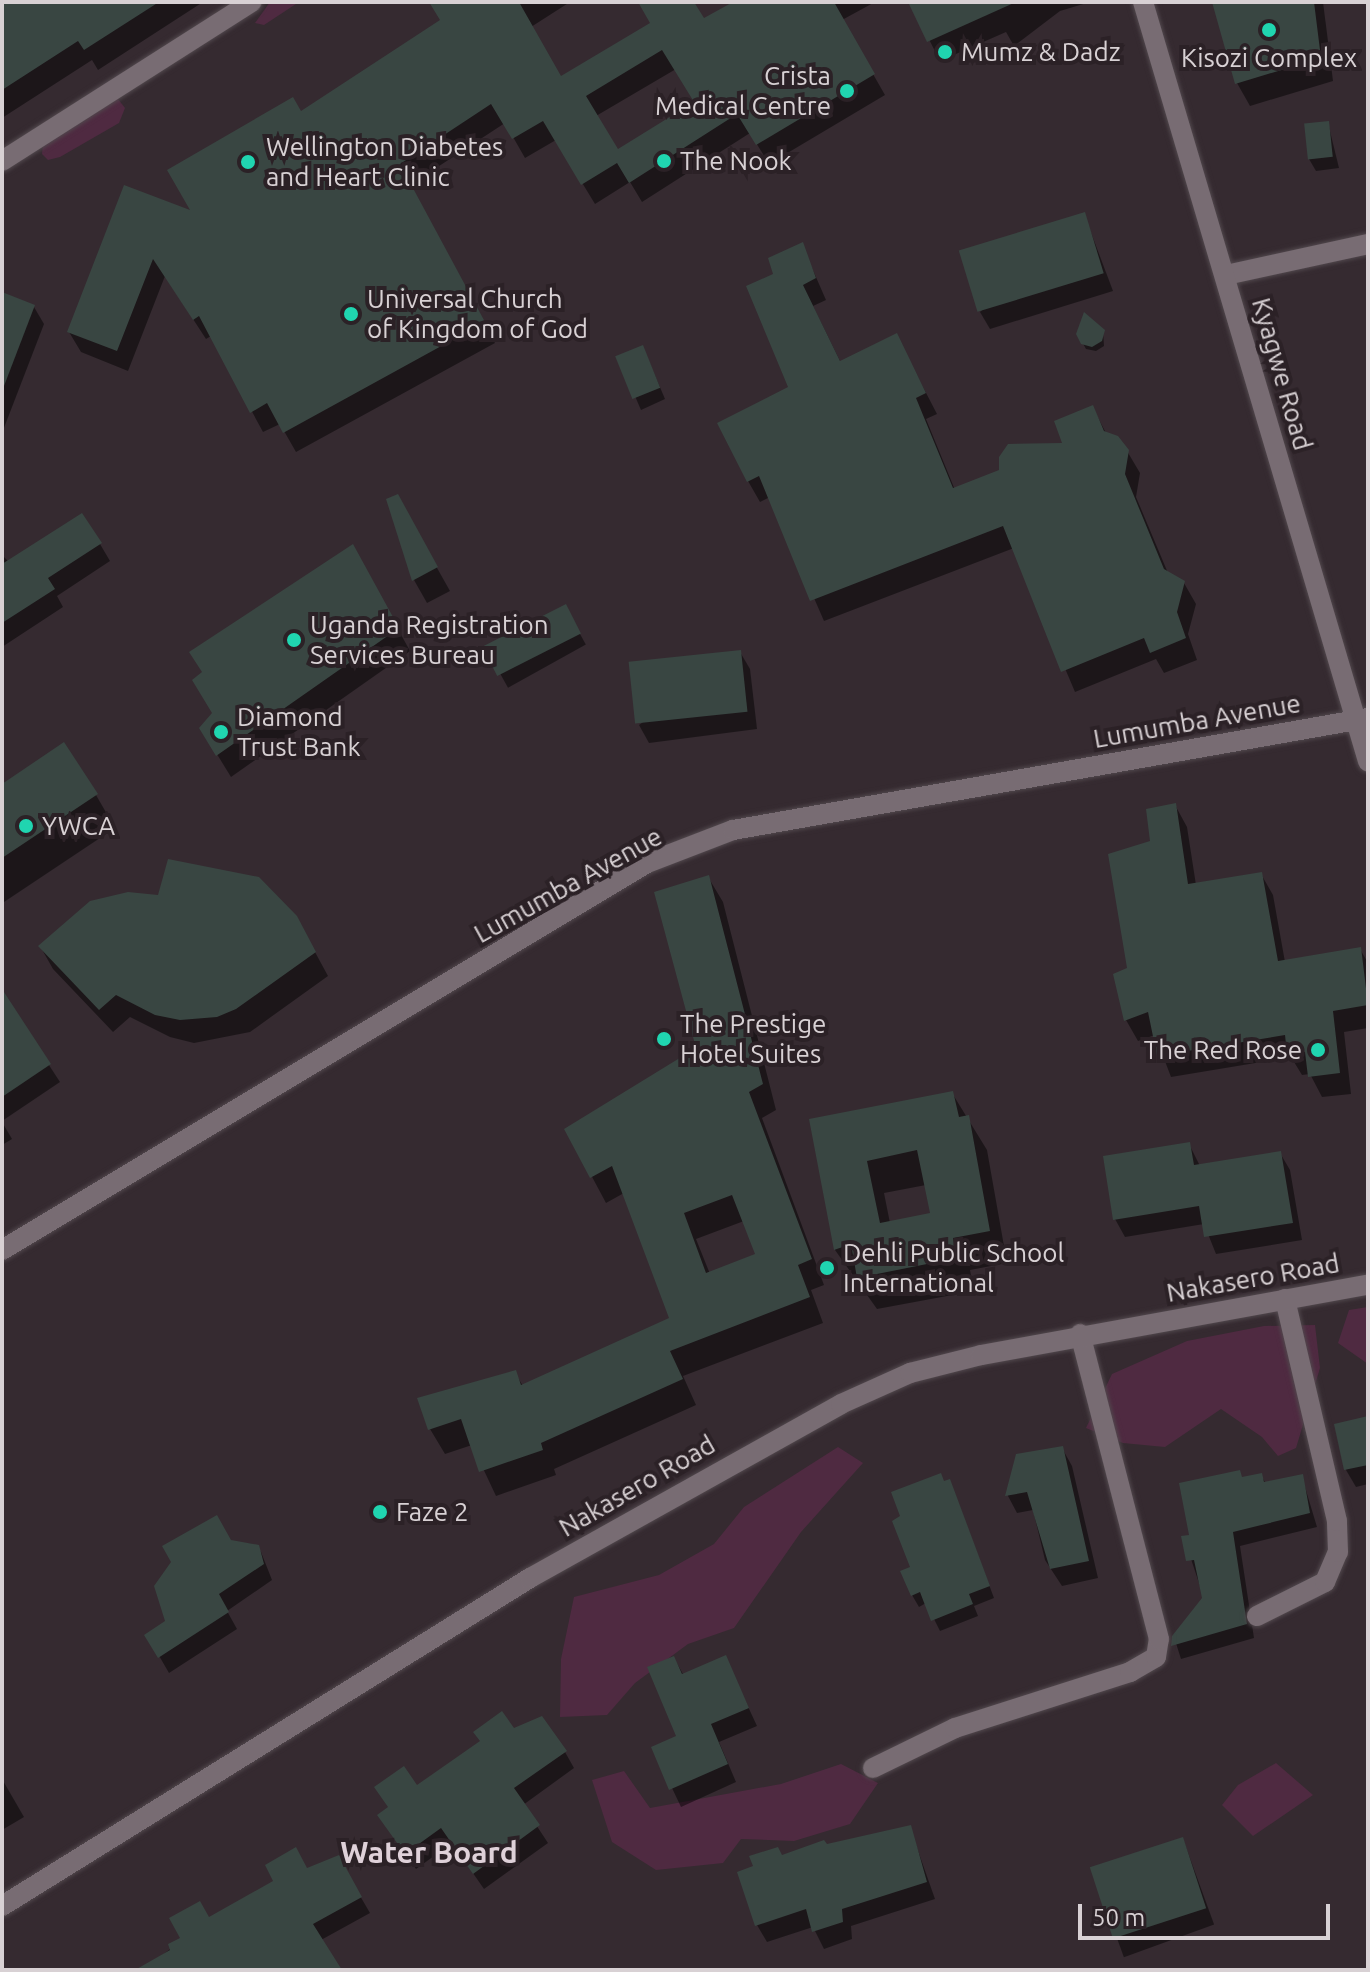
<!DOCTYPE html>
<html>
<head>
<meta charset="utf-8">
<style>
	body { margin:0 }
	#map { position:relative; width:1370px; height:1972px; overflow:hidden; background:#352a30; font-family:Ubuntu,sans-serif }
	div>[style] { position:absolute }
	.green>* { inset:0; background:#4f2a41 }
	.shadow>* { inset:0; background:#0007; transform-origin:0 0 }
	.building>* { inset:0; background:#394642; transform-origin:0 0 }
	.roads { filter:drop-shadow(0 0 2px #51484d) drop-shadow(0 0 2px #51484d) }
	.street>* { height:20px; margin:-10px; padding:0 10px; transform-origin:10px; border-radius:10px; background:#786c73 }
	.secondary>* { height:20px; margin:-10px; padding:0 10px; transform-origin:10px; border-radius:10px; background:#786c73 }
	.dots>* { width:22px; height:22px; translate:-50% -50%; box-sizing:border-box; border:4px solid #2b2126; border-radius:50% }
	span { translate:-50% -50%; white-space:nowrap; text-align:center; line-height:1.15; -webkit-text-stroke:8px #2b2126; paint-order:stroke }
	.poi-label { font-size:26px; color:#d8d1d4 }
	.left { translate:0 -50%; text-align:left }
	.right { translate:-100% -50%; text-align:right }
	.street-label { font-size:26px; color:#d8d1d4 }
	.quarter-label { font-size:30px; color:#dfd1d9; font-weight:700 }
	.frame { position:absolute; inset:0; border:4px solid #d8d1d4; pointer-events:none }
	.scale { position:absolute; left:1078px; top:1904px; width:252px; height:36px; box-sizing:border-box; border:4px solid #d8d1d4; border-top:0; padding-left:10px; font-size:24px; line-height:28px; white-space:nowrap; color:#d8d1d4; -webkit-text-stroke:6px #2b2126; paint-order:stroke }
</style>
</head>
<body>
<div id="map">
	<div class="green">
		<div style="clip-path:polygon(270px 2px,299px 2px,264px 25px,255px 23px)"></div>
		<div style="clip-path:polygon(118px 99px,125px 108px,119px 123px,60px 157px,48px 160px,42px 154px,43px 143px,108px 100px)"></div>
		<div style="clip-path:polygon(1368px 1307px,1368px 1364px,1338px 1343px,1349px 1310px)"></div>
		<div style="clip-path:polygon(1315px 1325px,1320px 1368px,1296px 1448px,1278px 1456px,1262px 1437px,1221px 1409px,1165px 1447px,1123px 1443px,1086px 1428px,1112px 1374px,1187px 1341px,1264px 1326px)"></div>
		<div style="clip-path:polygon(838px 1447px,863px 1463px,801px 1532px,734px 1628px,688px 1644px,635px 1683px,607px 1715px,560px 1717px,561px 1659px,574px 1597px,659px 1575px,714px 1544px,744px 1507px)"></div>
		<div style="clip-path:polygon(1276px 1763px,1313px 1795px,1253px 1836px,1222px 1805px,1238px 1785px)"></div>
		<div style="clip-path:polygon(841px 1764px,878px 1783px,850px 1824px,794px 1841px,741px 1839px,723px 1863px,656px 1870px,612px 1842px,592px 1780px,624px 1771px,650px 1808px,781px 1784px)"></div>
	</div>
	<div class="shadow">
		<div style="clip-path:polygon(2px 2px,203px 2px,98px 70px,92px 60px,2px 118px)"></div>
		<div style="clip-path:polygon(evenodd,431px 2px,570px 2px,531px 27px,561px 78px,653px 24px,640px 2px,692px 2px,703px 21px,737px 2px,875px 2px,842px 20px,885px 95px,769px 164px,750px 133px,642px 202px,630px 182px,595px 204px,556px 140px,525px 158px,505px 123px,410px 185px,495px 343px,296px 452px,280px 424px,263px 432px,211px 336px,206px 339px,165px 276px,128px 371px,81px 352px,69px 332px,301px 114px,443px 21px,431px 2px,676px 69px,697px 103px,618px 152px,596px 116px,676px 69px)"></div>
		<div style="clip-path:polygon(910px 2px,1090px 2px,1060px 11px,1014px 46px,1006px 32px,940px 61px)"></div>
		<div style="clip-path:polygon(1214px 2px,1323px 2px,1333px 81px,1250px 106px,1237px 83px)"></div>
		<div style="clip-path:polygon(1328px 123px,1339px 168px,1316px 171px,1309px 159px)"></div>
		<div style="clip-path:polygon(1084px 214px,1113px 291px,990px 329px,980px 312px)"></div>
		<div style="clip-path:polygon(802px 245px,826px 300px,813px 306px,841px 363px,896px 335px,937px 414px,926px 419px,955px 490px,1065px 445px,1093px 408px,1107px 435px,1127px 451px,1140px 473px,1136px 497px,1168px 573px,1184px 583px,1196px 604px,1188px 634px,1197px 660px,1164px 673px,1156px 659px,1075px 692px,1014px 548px,824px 621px,770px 497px,760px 502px,748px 481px,791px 388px,776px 275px)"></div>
		<div style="clip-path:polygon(2px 295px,34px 307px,44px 324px,2px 433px)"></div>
		<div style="clip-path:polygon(1103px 331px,1104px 346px,1096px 351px,1086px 349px,1078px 334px)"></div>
		<div style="clip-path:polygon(618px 357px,648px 359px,665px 399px,641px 410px)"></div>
		<div style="clip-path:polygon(388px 500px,410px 520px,450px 591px,427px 603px,414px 580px)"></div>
		<div style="clip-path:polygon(100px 544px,110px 561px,57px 596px,63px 607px,2px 647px,2px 555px,9px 562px)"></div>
		<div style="clip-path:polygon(365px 569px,410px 651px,231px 777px,215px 751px)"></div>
		<div style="left:565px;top:607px;width:43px;height:89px;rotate:61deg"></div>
		<div style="clip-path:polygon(740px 652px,750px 669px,757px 729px,649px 743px,639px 725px)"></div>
		<div style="clip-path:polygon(2px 786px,96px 795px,115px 828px,4px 902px)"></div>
		<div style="clip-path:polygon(1175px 805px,1187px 827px,1196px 885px,1261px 874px,1273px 895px,1285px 962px,1360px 949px,1368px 963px,1368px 1028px,1344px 1032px,1351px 1094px,1322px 1097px,1310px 1074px,1302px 1075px,1291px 1057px,1171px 1077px,1155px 1035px,1138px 1041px,1126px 1020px,1115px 976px,1129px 969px,1152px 842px)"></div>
		<div style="clip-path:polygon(evenodd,708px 877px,723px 902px,776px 1110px,762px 1118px,824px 1285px,811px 1290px,823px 1323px,683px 1376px,696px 1405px,554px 1469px,556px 1475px,496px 1496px,472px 1445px,445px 1454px,430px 1429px,515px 1373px,523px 1386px,672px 1319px,624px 1193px,606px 1203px,567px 1130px,698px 1049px,708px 877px,744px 1221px,758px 1256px,710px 1274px,696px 1239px,744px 1221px)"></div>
		<div style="clip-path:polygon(309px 941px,328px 976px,250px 1032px,194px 1043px,170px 1037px,130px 1017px,113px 1032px,53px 969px,40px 946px)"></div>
		<div style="clip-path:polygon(2px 993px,60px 1082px,2px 1121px)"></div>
		<div style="clip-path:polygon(evenodd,952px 1093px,987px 1150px,1007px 1263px,970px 1270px,974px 1291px,877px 1309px,835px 1250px,811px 1120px,952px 1093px,926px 1185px,932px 1215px,890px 1223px,884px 1193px,926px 1185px)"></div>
		<div style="clip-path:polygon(2px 1122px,12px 1139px,2px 1145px)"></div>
		<div style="clip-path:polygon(1189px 1144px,1200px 1166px,1280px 1153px,1290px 1170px,1302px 1240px,1216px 1254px,1204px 1224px,1125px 1237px,1115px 1219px)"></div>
		<div style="clip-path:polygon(1368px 1419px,1368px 1484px,1356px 1487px,1346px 1470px)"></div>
		<div style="clip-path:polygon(1062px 1448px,1072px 1466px,1098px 1578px,1062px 1586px,1045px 1560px,1033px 1510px,1017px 1513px,1008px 1496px,1018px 1456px)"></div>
		<div style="clip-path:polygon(1261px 1475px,1266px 1484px,1302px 1477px,1317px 1527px,1240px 1546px,1254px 1638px,1181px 1659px,1174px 1637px,1204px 1598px,1184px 1538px,1191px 1536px,1243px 1478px)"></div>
		<div style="clip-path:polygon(950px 1481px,994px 1598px,974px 1606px,978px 1616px,940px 1631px,926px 1603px,919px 1607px,912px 1595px,913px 1568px)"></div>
		<div style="clip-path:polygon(230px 1542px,252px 1544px,261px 1552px,272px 1580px,227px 1611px,237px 1629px,169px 1673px,147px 1635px,168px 1622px)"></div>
		<div style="clip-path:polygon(725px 1657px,757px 1726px,719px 1742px,736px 1782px,681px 1807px,653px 1748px,679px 1737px,674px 1658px,684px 1676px)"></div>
		<div style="clip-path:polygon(513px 1730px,565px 1752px,574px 1768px,523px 1805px,548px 1843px,484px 1889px,452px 1843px,416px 1869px,379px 1815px,482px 1742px)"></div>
		<div style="clip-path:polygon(2px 1779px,24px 1817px,2px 1830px)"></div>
		<div style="clip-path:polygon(910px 1828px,935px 1899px,851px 1926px,852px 1939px,824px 1949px,813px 1927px,767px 1942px,757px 1925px,781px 1857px)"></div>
		<div style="left:1183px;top:1839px;width:91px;height:96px;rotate:70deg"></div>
		<div style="clip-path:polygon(338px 1858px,370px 1913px,321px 1940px,340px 1970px,161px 1970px,156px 1960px,209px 1919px)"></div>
	</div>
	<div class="building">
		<div style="clip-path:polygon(2px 2px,159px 2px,84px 50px,78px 41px,2px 90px)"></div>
		<div style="clip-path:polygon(evenodd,429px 2px,519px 2px,561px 76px,650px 23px,638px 2px,694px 2px,704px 18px,733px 2px,834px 2px,875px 74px,756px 145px,737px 114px,629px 183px,617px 163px,581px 185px,543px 121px,512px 139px,491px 104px,400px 164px,485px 322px,283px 433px,267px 403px,250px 413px,199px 316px,193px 320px,153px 259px,117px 351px,67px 332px,124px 185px,190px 210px,167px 170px,293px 97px,301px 111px,440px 20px,429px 2px,662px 50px,694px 102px,618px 149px,586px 96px,662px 50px)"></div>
		<div style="clip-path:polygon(908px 2px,1016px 2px,927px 42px)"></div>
		<div style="clip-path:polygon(1212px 2px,1314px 2px,1321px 58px,1235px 84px)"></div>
		<div style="left:1329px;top:121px;width:36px;height:25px;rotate:84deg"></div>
		<div style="left:1085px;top:212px;width:64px;height:132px;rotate:73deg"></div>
		<div style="clip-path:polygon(803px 242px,816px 278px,803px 285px,840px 361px,897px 333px,926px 393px,916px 398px,953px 488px,999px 470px,999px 457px,1008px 444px,1062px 443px,1054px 421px,1093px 405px,1104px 431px,1118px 436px,1129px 450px,1125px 474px,1164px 569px,1185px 581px,1177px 612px,1186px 638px,1150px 653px,1144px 638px,1061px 672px,1003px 526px,810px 601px,759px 476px,747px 482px,717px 423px,788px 387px,746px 286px,773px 274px,768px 258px)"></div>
		<div style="clip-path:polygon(2px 292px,35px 305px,4px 386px,2px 386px)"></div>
		<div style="clip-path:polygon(1084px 312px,1105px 330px,1102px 341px,1092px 347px,1081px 344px,1076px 334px)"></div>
		<div style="left:643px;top:345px;width:46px;height:30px;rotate:68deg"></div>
		<div style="clip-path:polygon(398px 494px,438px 567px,412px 581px,386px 499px)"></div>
		<div style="clip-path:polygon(82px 513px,102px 543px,48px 578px,55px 589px,2px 623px,2px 564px)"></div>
		<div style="clip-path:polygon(353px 544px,399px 628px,216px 756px,199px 728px,212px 713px,192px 680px,202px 672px,189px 652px)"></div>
		<div style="left:566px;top:604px;width:33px;height:94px;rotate:63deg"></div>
		<div style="left:741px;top:650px;width:62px;height:113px;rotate:84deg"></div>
		<div style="clip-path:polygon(64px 742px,98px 794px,2px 858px,2px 784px)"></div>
		<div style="clip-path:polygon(1176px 803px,1188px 884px,1262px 872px,1278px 961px,1361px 947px,1368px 1005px,1333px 1011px,1340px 1073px,1308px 1077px,1305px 1052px,1287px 1054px,1285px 1035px,1157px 1056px,1148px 1012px,1124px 1021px,1113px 974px,1127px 968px,1108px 854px,1150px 841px,1146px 809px)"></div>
		<div style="clip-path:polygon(168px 859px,259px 877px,297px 916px,316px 952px,236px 1009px,217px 1017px,180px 1020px,155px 1015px,116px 995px,99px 1010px,38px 946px,90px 901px,128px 892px,158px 895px)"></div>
		<div style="clip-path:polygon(evenodd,709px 875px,763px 1084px,749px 1092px,812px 1259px,798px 1265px,810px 1297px,670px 1351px,683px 1379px,541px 1443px,543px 1450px,479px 1472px,461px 1419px,428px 1430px,417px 1398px,516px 1370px,521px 1385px,669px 1318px,612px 1166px,590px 1178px,564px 1129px,696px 1048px,654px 892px,709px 875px,732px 1195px,755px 1254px,706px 1273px,684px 1213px,732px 1195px)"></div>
		<div style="clip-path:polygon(2px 989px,51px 1064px,2px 1097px)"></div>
		<div style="clip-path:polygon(evenodd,953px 1091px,959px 1117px,969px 1115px,990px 1231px,953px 1238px,957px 1258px,857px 1278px,851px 1244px,834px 1250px,809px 1119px,953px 1091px,917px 1150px,930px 1213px,880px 1223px,867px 1161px,917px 1150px)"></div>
		<div style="clip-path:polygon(1190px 1142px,1194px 1165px,1281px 1151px,1293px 1223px,1204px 1237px,1199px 1206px,1113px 1220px,1103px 1156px)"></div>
		<div style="clip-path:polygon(1368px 1416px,1368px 1465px,1344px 1470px,1334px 1424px)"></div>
		<div style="clip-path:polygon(1063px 1446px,1089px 1561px,1050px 1569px,1027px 1492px,1005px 1496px,1016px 1454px)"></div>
		<div style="clip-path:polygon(1240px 1470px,1242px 1477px,1262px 1473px,1264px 1482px,1303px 1474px,1310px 1513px,1233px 1532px,1247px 1624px,1171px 1646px,1172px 1636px,1202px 1598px,1194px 1560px,1186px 1561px,1181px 1536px,1189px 1535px,1179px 1483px)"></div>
		<div style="clip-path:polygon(941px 1473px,944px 1481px,950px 1479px,990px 1586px,969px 1594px,973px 1604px,931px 1621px,920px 1592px,911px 1596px,900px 1571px,910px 1567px,892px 1521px,900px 1516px,891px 1492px)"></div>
		<div style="clip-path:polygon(217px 1515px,231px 1540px,259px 1545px,264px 1564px,219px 1594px,229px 1612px,158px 1658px,144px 1635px,165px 1621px,154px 1586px,171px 1562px,162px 1546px)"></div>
		<div style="clip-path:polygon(726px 1655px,749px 1708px,711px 1724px,728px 1764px,669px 1790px,651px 1747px,676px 1736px,647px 1667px,674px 1656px,682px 1674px)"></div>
		<div style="clip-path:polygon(502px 1711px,514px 1728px,542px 1716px,567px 1751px,514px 1788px,540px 1825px,473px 1874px,441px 1828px,405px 1854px,377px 1815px,388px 1807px,374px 1787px,404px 1766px,417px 1785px,480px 1741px,473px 1732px)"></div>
		<div style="clip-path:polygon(911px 1825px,927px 1882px,842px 1909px,843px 1922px,812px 1932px,806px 1909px,755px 1926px,737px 1872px,753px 1866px,749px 1856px,778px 1847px,782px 1855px,824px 1840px,827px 1844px)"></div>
		<div style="left:1183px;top:1837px;width:75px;height:98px;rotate:72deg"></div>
		<div style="clip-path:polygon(296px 1847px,307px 1868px,339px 1855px,362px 1897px,313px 1924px,342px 1970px,135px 1970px,170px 1950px,168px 1944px,180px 1938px,169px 1918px,200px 1901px,209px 1917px,273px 1881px,265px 1865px)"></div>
	</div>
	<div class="roads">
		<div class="street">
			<div style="left:1226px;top:275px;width:145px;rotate:-12.3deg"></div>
			<div style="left:1257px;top:1616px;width:76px;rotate:-26.6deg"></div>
			<div style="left:1325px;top:1582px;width:33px;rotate:-67deg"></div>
			<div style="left:1338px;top:1552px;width:31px;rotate:-92deg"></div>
			<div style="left:1337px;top:1521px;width:228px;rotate:-103.2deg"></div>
			<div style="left:873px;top:1768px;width:91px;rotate:-26deg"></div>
			<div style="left:955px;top:1728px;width:184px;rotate:-17.7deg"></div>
			<div style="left:1130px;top:1672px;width:30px;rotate:-30deg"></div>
			<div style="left:1156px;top:1657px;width:18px;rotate:-81deg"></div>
			<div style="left:1159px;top:1639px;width:315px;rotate:-104.5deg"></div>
		</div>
		<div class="secondary">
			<div style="left:1143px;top:2px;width:792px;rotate:73.49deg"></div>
			<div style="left:2px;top:161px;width:296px;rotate:-32.5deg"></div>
			<div style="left:2px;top:1250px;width:752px;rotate:-30.96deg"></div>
			<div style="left:647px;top:863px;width:92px;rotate:-21deg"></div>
			<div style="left:733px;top:830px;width:645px;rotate:-10deg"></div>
			<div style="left:2px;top:1906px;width:622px;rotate:-31.85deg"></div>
			<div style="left:530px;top:1578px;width:356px;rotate:-29.2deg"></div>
			<div style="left:841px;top:1404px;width:76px;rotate:-24.2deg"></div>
			<div style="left:910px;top:1373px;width:73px;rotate:-14.2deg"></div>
			<div style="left:981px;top:1355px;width:393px;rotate:-10.3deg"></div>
		</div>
	</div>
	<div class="dots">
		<div style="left:1269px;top:30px;background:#20d5b0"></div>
		<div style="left:945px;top:52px;background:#20d5b0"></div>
		<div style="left:847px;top:91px;background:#20d5b0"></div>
		<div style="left:664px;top:161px;background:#20d5b0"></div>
		<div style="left:248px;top:162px;background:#20d5b0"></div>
		<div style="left:351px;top:314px;background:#20d5b0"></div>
		<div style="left:294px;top:640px;background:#20d5b0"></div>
		<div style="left:221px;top:732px;background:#20d5b0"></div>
		<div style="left:26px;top:826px;background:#20d5b0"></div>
		<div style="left:664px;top:1039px;background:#20d5b0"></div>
		<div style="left:1318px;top:1050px;background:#20d5b0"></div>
		<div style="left:827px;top:1268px;background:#20d5b0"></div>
		<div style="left:380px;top:1512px;background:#20d5b0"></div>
	</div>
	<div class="poi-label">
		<span class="left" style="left:961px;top:52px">Mumz &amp; Dadz</span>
		<span style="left:1269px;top:58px">Kisozi Complex</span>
		<span class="right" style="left:831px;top:91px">Crista<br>Medical Centre</span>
		<span class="left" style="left:266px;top:162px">Wellington Diabetes<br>and Heart Clinic</span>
		<span class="left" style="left:680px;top:161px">The Nook</span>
		<span class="left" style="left:367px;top:314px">Universal Church<br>of Kingdom of God</span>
		<span class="left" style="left:310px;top:640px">Uganda Registration<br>Services Bureau</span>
		<span class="left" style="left:237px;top:732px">Diamond<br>Trust Bank</span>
		<span class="left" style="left:42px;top:826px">YWCA</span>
		<span class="left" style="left:680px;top:1039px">The Prestige<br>Hotel Suites</span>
		<span class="right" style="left:1302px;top:1050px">The Red Rose</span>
		<span class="left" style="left:843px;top:1268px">Dehli Public School<br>International</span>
		<span class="left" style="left:396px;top:1512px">Faze 2</span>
	</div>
	<div class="street-label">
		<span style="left:1282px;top:374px;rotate:74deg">Kyagwe Road</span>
		<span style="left:1197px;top:721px;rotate:-10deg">Lumumba Avenue</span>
		<span style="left:568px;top:885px;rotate:-29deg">Lumumba Avenue</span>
		<span style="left:1253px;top:1278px;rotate:-10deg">Nakasero Road</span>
		<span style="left:637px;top:1486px;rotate:-30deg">Nakasero Road</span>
	</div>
	<div class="quarter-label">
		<span style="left:429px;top:1852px">Water Board</span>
	</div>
	<div class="frame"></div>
	<div class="scale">50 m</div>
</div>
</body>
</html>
